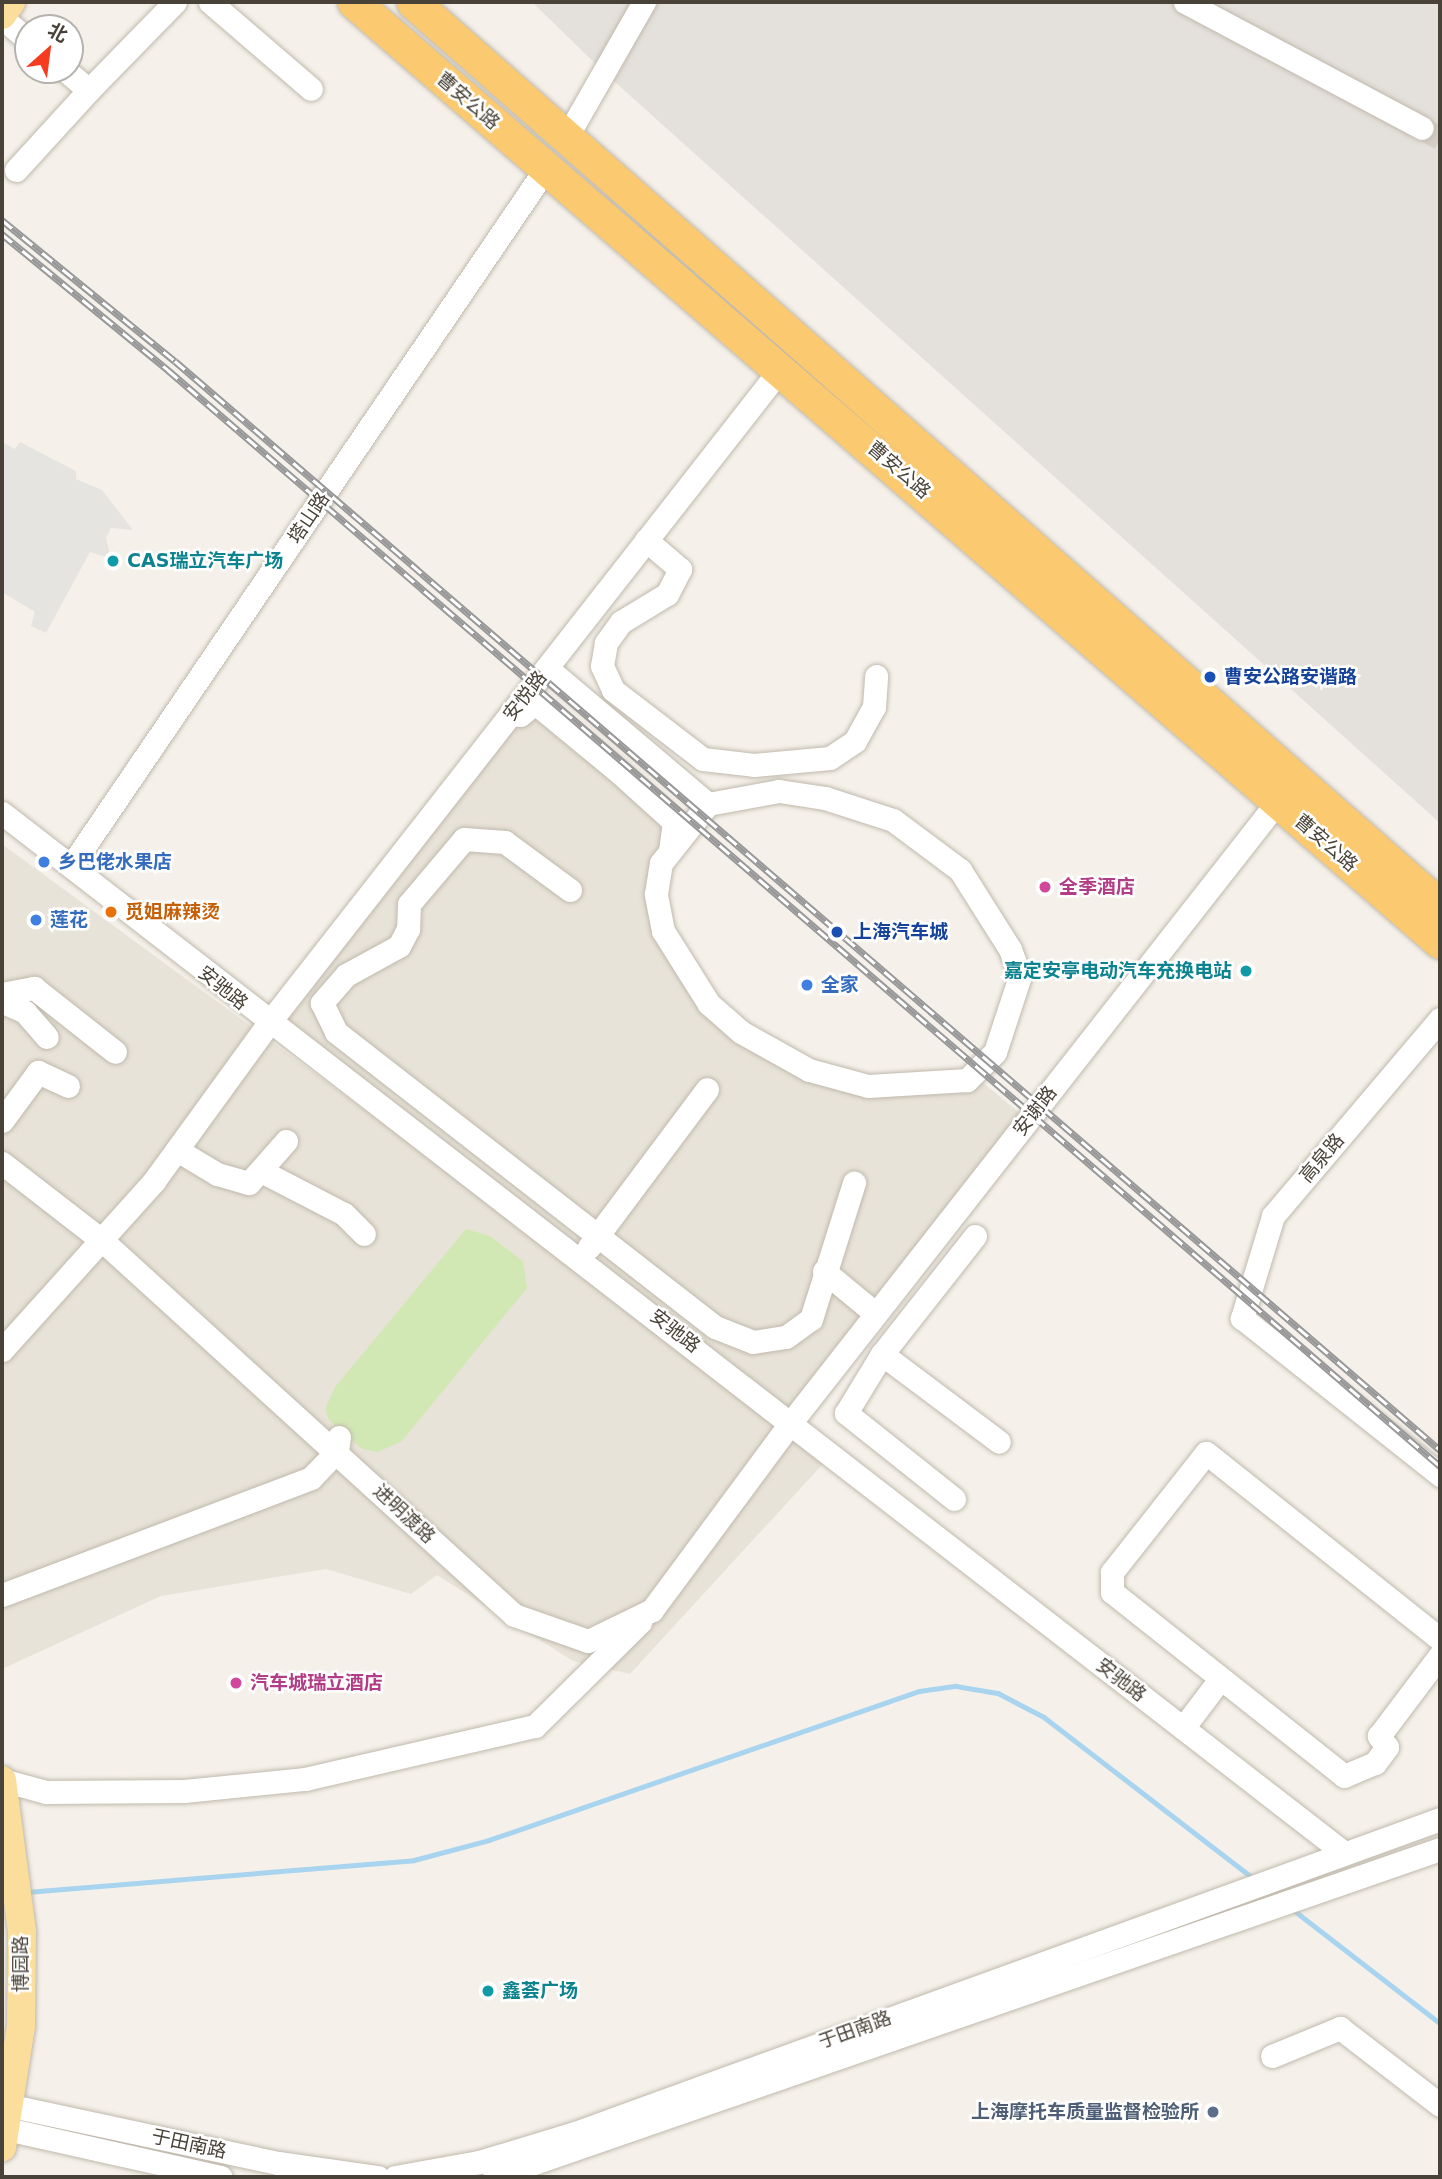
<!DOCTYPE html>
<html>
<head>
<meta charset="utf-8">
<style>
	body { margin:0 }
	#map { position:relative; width:1442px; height:2179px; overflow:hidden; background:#f5f1ea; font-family:"DejaVu Sans","Noto Sans SC",sans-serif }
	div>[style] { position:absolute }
	.residential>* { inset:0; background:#e8e3d8 }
	.industrial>* { inset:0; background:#e4e0db }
	.green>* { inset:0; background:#d2e8b4 }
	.parking>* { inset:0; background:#e6e4e1 }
	.stream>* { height:4.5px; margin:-2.25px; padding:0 2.25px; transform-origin:2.25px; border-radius:2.25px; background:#a8d4ef }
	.minor-tunnel>* { height:23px; margin-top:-11.5px; transform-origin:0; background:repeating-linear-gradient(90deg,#d3cec6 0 23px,transparent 0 34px) }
	.roads { filter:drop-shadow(0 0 2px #c0b9ad) drop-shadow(0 0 2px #c0b9ad) }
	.minor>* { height:23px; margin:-11.5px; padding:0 11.5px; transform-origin:11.5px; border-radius:11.5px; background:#fff }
	.major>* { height:28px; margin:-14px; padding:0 14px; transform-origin:14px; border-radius:14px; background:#fcde9c }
	.highway>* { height:33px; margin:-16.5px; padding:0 16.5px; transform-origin:16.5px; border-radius:16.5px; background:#fbc96f }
	.rail>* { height:7px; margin-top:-3.5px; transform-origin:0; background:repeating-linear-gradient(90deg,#fff 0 13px,#989898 0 26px); box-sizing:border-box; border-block:2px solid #989898 }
	.dots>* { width:19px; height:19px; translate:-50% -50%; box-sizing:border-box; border:4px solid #fff; border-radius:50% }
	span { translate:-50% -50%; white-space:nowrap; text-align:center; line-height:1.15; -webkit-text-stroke:5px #fff; paint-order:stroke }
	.street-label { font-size:19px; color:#494238 }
	.culture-label { font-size:19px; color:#0d838f; font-weight:700 }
	.left { translate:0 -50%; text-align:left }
	.right { translate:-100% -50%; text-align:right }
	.transit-label { font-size:19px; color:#164399; font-weight:700 }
	.shop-label { font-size:19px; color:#366cbe; font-weight:700 }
	.hotel-label { font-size:19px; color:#b23c85; font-weight:700 }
	.food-label { font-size:19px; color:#c56008; font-weight:700 }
	.service-label { font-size:19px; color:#4e5e75; font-weight:700 }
	.frame { position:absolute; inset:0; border:4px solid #494238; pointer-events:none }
	.north { position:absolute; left:14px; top:14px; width:70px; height:70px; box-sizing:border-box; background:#fff; border:2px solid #b6b3af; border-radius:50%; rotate:28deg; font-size:19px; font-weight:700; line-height:28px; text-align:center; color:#494238 }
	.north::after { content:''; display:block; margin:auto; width:24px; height:32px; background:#f53c20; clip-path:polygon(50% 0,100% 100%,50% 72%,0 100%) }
</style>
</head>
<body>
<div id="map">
	<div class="residential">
		<div style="clip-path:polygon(535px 703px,674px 822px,663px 931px,741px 1032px,868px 1086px,972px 1074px,1028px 1120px,792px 1421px,268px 1024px)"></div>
		<div style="clip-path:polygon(2px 844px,833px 1453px,630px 1674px,573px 1661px,437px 1575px,411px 1594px,326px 1569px,161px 1596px,2px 1669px)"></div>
	</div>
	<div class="industrial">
		<div style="clip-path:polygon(532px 2px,1440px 2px,1440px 823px,606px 74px)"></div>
	</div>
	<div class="green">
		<div style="clip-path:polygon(466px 1229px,490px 1236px,523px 1261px,527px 1288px,402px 1441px,378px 1452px,362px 1449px,329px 1420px,325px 1409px,335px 1387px)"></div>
	</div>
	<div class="parking">
		<div style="clip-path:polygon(2px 442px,15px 449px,20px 442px,76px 471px,76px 479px,102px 490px,133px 530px,111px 528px,106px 538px,111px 559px,90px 552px,46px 633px,31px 626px,35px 612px,2px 592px)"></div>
	</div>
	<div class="stream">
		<div style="left:27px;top:1892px;width:388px;rotate:-4.7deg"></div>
		<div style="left:414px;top:1860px;width:78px;rotate:-14.9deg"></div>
		<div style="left:489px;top:1840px;width:455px;rotate:-19.1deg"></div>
		<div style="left:919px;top:1691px;width:37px;rotate:-8deg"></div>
		<div style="left:956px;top:1686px;width:43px;rotate:9.5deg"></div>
		<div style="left:998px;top:1693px;width:52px;rotate:27.6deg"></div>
		<div style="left:1044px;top:1717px;width:265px;rotate:37.6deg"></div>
		<div style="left:1291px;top:1908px;width:188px;rotate:37.7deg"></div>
	</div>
	<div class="minor-tunnel">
		<div style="left:1422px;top:128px;width:21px;rotate:29deg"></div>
	</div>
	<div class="roads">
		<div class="minor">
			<div style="left:210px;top:2px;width:133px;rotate:40.7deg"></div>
			<div style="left:1185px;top:2px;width:268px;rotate:28deg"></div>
			<div style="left:2px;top:18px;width:34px;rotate:40deg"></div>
			<div style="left:65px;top:70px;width:31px;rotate:40deg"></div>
			<div style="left:89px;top:90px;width:123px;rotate:-45.7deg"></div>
			<div style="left:566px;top:138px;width:157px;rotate:-60.2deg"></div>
			<div style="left:16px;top:170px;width:108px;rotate:-47.6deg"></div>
			<div style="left:646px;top:540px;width:45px;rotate:40.5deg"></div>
			<div style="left:680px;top:569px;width:28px;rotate:117deg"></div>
			<div style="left:667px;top:594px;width:54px;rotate:148.7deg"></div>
			<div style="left:621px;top:622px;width:26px;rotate:126deg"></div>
			<div style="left:606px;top:643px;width:23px;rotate:100deg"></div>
			<div style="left:602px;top:666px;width:26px;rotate:65deg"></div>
			<div style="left:613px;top:690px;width:113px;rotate:37.5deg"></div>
			<div style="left:703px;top:759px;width:51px;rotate:6.7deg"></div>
			<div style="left:754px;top:765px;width:76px;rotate:-5.3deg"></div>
			<div style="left:830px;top:758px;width:30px;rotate:-34deg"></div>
			<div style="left:855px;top:741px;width:39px;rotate:-61deg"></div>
			<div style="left:874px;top:707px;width:31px;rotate:-86deg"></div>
			<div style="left:547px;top:668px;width:211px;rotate:40.2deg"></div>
			<div style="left:708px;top:804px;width:72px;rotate:-10.4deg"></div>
			<div style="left:779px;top:791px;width:47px;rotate:8.7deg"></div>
			<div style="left:825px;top:798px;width:71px;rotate:17.9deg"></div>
			<div style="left:893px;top:820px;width:84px;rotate:36.7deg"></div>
			<div style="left:960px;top:870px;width:93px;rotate:57.7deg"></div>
			<div style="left:1010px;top:949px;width:29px;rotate:70deg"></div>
			<div style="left:1020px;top:976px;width:80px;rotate:108.2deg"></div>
			<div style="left:995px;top:1052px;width:40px;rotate:135deg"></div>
			<div style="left:967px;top:1080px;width:99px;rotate:176.5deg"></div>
			<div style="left:868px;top:1086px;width:61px;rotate:-164.8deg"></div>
			<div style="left:809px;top:1070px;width:78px;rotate:-150.8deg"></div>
			<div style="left:741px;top:1032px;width:43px;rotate:-138.8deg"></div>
			<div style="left:709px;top:1004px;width:86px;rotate:-122.2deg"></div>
			<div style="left:663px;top:931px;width:38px;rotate:-101deg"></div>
			<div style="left:656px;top:894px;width:31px;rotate:-81deg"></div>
			<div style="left:661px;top:863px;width:75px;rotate:-51.5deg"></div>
			<div style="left:513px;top:711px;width:8px;rotate:30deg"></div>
			<div style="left:520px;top:715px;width:19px;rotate:-39deg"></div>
			<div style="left:535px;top:703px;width:110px;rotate:39.5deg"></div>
			<div style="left:620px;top:773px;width:73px;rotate:42.2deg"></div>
			<div style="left:674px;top:822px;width:27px;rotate:98deg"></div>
			<div style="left:2px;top:813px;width:1698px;rotate:37.77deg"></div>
			<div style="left:71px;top:866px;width:844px;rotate:-55.76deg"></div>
			<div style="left:570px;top:890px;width:81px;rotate:-143.6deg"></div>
			<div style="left:505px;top:842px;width:41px;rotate:-175.8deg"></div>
			<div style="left:464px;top:839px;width:85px;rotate:130.2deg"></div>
			<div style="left:409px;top:904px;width:25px;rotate:92deg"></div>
			<div style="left:408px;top:929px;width:19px;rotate:118deg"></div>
			<div style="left:399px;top:946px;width:60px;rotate:151.3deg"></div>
			<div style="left:346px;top:975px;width:37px;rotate:131deg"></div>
			<div style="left:322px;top:1003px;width:32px;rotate:64deg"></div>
			<div style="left:336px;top:1032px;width:480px;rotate:37.9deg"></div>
			<div style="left:715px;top:1327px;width:41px;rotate:21.5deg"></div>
			<div style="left:753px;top:1342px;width:33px;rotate:-9deg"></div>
			<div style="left:786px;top:1337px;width:31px;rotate:-36deg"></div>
			<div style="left:811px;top:1319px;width:143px;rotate:-72.5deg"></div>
			<div style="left:2px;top:994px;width:33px;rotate:-11deg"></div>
			<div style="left:34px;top:988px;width:103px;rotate:38.3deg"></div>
			<div style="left:6px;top:996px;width:7px;rotate:117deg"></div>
			<div style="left:3px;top:1002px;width:24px;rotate:24deg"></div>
			<div style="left:25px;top:1012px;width:33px;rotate:49deg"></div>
			<div style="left:1440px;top:1019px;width:258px;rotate:130.3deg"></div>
			<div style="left:1273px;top:1216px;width:107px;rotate:106.9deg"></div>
			<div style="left:1242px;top:1318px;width:253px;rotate:38.4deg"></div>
			<div style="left:2px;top:1121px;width:61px;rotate:-53.7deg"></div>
			<div style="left:38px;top:1072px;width:33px;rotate:25deg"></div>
			<div style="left:177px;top:1150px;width:47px;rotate:31deg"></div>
			<div style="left:217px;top:1174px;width:33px;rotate:16deg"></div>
			<div style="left:249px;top:1183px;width:56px;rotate:-48.6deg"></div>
			<div style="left:2px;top:1163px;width:130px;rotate:37.8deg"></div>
			<div style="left:105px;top:1243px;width:553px;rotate:42.29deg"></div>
			<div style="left:514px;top:1615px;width:78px;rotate:19.4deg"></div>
			<div style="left:588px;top:1641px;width:71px;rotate:-25.8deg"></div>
			<div style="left:652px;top:1610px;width:235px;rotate:-53.5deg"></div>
			<div style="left:792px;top:1421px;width:788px;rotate:-51.91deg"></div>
			<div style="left:263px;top:1172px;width:91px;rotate:27.4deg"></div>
			<div style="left:344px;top:1214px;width:28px;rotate:45deg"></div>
			<div style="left:975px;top:1236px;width:150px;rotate:128.2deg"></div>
			<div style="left:882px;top:1354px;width:146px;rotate:36.9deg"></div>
			<div style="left:589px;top:1247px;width:197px;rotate:-53.2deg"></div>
			<div style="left:824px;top:1271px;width:67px;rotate:39.6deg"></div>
			<div style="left:2px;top:1350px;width:227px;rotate:-48deg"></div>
			<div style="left:154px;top:1181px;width:194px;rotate:-54deg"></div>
			<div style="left:268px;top:1024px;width:834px;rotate:-51.96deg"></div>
			<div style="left:882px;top:1354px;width:69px;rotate:121.4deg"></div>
			<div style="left:846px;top:1413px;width:138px;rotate:38.5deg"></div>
			<div style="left:2px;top:1595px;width:330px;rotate:-20.7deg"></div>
			<div style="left:311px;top:1478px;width:37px;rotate:-46deg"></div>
			<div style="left:337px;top:1451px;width:14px;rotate:-82deg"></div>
			<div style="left:1440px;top:1639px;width:299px;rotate:-141.5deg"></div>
			<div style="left:1206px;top:1453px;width:152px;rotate:128.3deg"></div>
			<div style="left:1112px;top:1572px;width:20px;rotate:90deg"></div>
			<div style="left:1112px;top:1592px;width:296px;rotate:38.4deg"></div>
			<div style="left:1344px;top:1776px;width:34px;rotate:-23deg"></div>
			<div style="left:1375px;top:1763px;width:20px;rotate:-53deg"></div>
			<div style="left:1387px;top:1747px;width:14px;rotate:-126deg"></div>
			<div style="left:1379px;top:1736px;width:101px;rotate:-53deg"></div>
			<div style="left:1183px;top:1728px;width:61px;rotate:-52.9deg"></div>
			<div style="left:2px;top:1780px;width:46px;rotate:15.3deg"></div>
			<div style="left:46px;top:1792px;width:138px;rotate:-0.4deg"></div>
			<div style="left:184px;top:1791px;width:122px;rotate:-5.7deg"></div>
			<div style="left:305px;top:1779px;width:236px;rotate:-13deg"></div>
			<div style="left:535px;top:1726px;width:148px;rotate:-44.7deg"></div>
			<div style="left:1272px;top:2056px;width:74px;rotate:-22.4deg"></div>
			<div style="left:1340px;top:2028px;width:126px;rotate:37.6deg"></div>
			<div style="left:2px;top:2104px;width:282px;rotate:12.1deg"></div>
			<div style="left:278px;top:2163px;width:101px;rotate:8deg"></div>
			<div style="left:2px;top:2128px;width:224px;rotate:12.6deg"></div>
			<div style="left:395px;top:2177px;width:85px;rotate:-10.1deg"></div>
			<div style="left:479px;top:2162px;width:100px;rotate:-16.8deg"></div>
			<div style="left:575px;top:2133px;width:920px;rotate:-19.95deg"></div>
			<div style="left:494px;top:2177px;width:1001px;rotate:-19.12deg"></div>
		</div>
		<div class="major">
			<div style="left:2px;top:15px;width:16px;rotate:-55deg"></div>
			<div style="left:2px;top:1780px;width:153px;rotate:82.5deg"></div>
			<div style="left:22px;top:1932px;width:94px;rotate:90.6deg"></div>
			<div style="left:21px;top:2026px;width:123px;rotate:98.9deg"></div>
		</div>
		<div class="highway">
			<div style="left:354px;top:2px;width:1436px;rotate:40.88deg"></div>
			<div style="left:413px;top:2px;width:1368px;rotate:41.36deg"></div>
		</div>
	</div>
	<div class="rail">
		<div style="left:2px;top:220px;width:223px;rotate:39.2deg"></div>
		<div style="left:175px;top:361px;width:1669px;rotate:40.72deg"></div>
		<div style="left:2px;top:234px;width:215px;rotate:39.3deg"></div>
		<div style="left:168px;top:370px;width:1679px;rotate:40.75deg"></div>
	</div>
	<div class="dots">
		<div style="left:113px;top:561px;background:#0f9aa8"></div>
		<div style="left:1210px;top:677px;background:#1a4fb4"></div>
		<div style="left:44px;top:862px;background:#3f7fe0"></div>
		<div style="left:1045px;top:887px;background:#d1479c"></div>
		<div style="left:111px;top:912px;background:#e8710a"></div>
		<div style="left:36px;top:920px;background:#3f7fe0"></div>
		<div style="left:837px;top:932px;background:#1a4fb4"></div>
		<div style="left:1246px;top:971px;background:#0f9aa8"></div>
		<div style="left:807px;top:985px;background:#3f7fe0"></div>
		<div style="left:236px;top:1683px;background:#d1479c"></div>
		<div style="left:488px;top:1991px;background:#0f9aa8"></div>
		<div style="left:1213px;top:2112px;background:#5c6f8a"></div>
	</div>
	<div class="street-label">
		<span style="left:468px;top:101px;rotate:41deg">曹安公路</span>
		<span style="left:899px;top:470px;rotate:41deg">曹安公路</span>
		<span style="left:309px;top:518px;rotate:-56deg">塔山路</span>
		<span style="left:525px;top:696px;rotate:-52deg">安悦路</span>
		<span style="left:1326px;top:843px;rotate:41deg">曹安公路</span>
		<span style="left:223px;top:988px;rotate:39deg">安驰路</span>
		<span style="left:1035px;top:1111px;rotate:-52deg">安谢路</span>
		<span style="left:1322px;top:1158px;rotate:-50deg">高泉路</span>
		<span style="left:675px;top:1331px;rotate:38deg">安驰路</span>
		<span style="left:404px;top:1514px;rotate:43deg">进明渡路</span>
		<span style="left:1121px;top:1680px;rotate:38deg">安驰路</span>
		<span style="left:21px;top:1964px;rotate:-90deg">博园路</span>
		<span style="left:855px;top:2030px;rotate:-20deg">于田南路</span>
		<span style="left:189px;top:2144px;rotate:12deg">于田南路</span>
	</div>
	<div class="culture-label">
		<span class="left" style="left:127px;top:561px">CAS瑞立汽车广场</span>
		<span class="right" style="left:1232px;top:971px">嘉定安亭电动汽车充换电站</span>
		<span class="left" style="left:502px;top:1991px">鑫荟广场</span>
	</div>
	<div class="transit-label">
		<span class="left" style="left:1224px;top:677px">曹安公路安谐路</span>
		<span class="left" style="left:853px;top:932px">上海汽车城</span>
	</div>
	<div class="shop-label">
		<span class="left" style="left:58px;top:862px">乡巴佬水果店</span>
		<span class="left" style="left:50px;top:920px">莲花</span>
		<span class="left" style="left:821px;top:985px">全家</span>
	</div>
	<div class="hotel-label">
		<span class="left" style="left:1059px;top:887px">全季酒店</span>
		<span class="left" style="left:250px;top:1683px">汽车城瑞立酒店</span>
	</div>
	<div class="food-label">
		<span class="left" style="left:125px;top:912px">觅姐麻辣烫</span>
	</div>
	<div class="service-label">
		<span class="right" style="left:1199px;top:2112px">上海摩托车质量监督检验所</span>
	</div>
	<div class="frame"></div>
	<div class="north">北</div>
</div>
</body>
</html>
